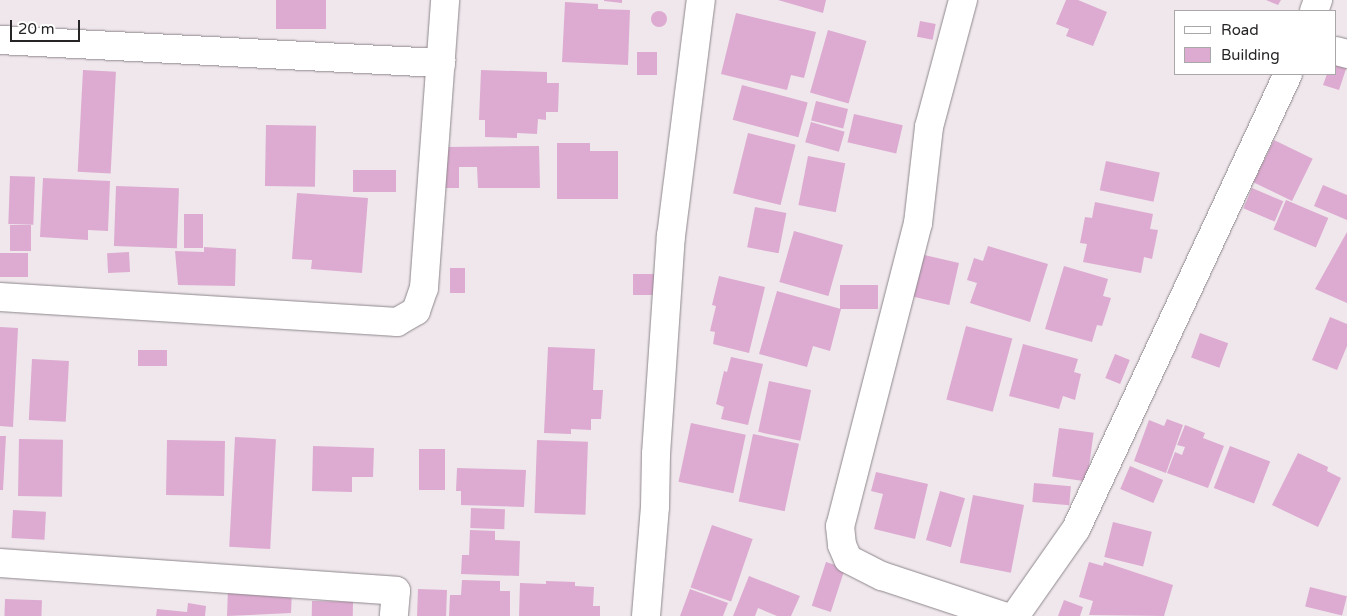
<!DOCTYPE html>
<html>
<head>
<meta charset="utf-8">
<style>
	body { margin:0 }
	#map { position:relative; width:1347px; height:616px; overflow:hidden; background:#efe7ec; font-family:"Varela Round",sans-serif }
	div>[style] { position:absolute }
	.building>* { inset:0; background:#ddabd1; transform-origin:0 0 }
	.round { border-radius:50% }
	.roads { filter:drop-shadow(0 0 1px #8e878c) drop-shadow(0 0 1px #8e878c) }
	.minor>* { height:28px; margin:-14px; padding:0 14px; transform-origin:14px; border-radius:14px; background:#fff }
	span { translate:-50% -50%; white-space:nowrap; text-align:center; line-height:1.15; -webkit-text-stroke:4px #fff; paint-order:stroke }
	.legend { position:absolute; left:1174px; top:10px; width:162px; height:65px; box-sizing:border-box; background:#fff; border:1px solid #a9a7a8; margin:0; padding:6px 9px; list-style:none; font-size:15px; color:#272426 }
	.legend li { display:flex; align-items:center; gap:10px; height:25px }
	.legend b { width:25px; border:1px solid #a9a7a8 }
	.scale { position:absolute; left:10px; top:20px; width:70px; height:22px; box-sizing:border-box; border:2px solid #272426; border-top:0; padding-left:6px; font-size:15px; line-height:18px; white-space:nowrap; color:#272426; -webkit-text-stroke:4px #fff; paint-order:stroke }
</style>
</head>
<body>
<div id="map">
	<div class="building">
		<div style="left:276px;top:0;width:50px;height:29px"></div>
		<div style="clip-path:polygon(604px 0,622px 0,622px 3px,604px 1px)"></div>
		<div style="clip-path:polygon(778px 0,826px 0,823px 13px)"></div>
		<div style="clip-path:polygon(1066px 0,1078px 0,1107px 12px,1093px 46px,1066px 36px,1069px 29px,1056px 24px)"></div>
		<div style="clip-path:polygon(1266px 0,1281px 0,1278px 5px)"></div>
		<div style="clip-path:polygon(565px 2px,598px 4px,598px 9px,630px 10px,628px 65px,562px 62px)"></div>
		<div class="round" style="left:651px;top:11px;width:16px;height:16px"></div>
		<div style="clip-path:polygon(736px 13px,816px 32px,804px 78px,791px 75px,787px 90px,721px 74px)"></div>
		<div style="left:920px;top:21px;width:16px;height:16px;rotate:11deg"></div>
		<div style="left:828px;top:30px;width:40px;height:65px;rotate:16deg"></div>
		<div style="left:637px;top:52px;width:20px;height:23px"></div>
		<div style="clip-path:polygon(1336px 63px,1347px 66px,1339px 90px,1323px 85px,1327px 74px,1336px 74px)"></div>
		<div style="left:83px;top:70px;width:33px;height:102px;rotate:3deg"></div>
		<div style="clip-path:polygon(481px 70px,547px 72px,547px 83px,559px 83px,558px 112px,546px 112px,546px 120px,538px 119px,537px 134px,517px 133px,517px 138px,485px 137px,485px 120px,479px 120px)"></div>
		<div style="left:742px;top:85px;width:68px;height:36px;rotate:15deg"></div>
		<div style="left:816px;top:101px;width:33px;height:20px;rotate:14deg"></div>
		<div style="left:854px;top:114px;width:50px;height:29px;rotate:13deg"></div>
		<div style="left:811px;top:122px;width:35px;height:21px;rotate:16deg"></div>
		<div style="left:266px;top:125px;width:50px;height:61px;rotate:1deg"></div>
		<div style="left:748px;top:133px;width:49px;height:62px;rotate:14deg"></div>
		<div style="left:1274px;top:140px;width:43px;height:47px;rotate:26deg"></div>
		<div style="clip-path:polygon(557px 143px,590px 143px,590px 151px,618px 151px,618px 199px,557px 199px)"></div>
		<div style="clip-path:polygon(539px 146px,540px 188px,478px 188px,477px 167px,459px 167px,459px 188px,445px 188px,445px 147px)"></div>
		<div style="left:808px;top:156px;width:38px;height:50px;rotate:11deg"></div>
		<div style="left:1106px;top:161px;width:55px;height:30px;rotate:12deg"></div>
		<div style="left:353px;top:170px;width:43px;height:22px"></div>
		<div style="left:10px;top:176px;width:25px;height:48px;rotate:2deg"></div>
		<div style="clip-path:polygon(43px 178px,110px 181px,108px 231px,88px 230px,88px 240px,40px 237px)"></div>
		<div style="clip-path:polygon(1323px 185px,1347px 195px,1347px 220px,1314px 206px)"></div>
		<div style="left:116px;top:186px;width:63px;height:60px;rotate:2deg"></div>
		<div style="left:1252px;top:188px;width:34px;height:22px;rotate:23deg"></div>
		<div style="clip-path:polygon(297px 193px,368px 198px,362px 273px,311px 269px,312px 260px,292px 259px)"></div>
		<div style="left:1286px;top:200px;width:46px;height:32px;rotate:23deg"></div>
		<div style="clip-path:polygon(1095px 202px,1153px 214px,1150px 229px,1158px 230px,1152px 259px,1144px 257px,1141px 273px,1083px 262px,1087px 244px,1080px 243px,1085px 217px,1092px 218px)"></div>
		<div style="left:755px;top:207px;width:32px;height:41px;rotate:11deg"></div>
		<div style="left:184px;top:214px;width:19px;height:34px"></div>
		<div style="left:10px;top:225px;width:21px;height:26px"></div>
		<div style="left:794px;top:231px;width:51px;height:53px;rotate:16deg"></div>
		<div style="clip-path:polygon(1347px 232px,1347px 303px,1315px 289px)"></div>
		<div style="clip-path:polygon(988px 246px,1048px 264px,1030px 322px,970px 303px,977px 283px,967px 280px,974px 258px,983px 261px)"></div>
		<div style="clip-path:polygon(204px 247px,236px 249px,235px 286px,178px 285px,175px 251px,204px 252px)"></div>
		<div style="left:129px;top:252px;width:20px;height:22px;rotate:87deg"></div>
		<div style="left:0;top:253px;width:28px;height:24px"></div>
		<div style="left:920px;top:254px;width:40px;height:43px;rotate:13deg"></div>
		<div style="clip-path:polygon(1064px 266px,1108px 279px,1103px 296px,1111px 298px,1102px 326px,1097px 325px,1092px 342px,1045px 329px)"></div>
		<div style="left:450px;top:268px;width:15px;height:25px"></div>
		<div style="left:633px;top:274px;width:22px;height:21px"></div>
		<div style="clip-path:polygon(719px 276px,765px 287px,749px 353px,713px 344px,715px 332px,710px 331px,716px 306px,712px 305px)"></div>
		<div style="left:840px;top:285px;width:38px;height:24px"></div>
		<div style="clip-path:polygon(777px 291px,841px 309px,830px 351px,813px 346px,807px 367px,759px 354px)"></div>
		<div style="clip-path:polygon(1330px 317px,1347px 324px,1347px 346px,1337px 370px,1312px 360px)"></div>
		<div style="left:966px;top:326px;width:48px;height:76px;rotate:15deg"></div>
		<div style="clip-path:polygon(0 327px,18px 328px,13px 427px,0 426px)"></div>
		<div style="left:1200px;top:333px;width:30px;height:26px;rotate:20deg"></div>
		<div style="clip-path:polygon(1023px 344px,1078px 359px,1074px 372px,1081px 374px,1075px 400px,1063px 396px,1059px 409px,1009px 396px)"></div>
		<div style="clip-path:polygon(548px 347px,595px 349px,593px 390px,603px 390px,601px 419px,591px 419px,591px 430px,571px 429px,571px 434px,544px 433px)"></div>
		<div style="left:138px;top:350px;width:29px;height:16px"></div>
		<div style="left:1115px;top:354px;width:16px;height:26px;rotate:22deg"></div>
		<div style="clip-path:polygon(731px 357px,763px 364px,748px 425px,721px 419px,724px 407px,716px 404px,724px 371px,727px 372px)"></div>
		<div style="left:32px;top:359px;width:37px;height:61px;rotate:3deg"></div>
		<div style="left:769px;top:381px;width:43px;height:52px;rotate:12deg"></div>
		<div style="clip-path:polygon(1167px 419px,1183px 425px,1166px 473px,1134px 461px,1149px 420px,1164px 426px)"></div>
		<div style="left:691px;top:423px;width:56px;height:60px;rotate:12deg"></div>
		<div style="clip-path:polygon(1185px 425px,1205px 433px,1203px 438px,1224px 446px,1208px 488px,1167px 473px,1175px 452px,1182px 455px,1185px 447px,1177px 445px)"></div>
		<div style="left:1059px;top:428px;width:35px;height:49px;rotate:8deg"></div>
		<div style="left:753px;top:434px;width:47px;height:69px;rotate:12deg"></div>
		<div style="clip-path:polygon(0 436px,6px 436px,3px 490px,0 490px)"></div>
		<div style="left:235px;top:437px;width:41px;height:110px;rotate:3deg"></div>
		<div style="left:19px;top:439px;width:44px;height:57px;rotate:1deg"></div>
		<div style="left:167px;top:440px;width:58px;height:55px;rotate:1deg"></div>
		<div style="left:537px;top:440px;width:51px;height:73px;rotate:2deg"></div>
		<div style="clip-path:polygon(313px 446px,374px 448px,373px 477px,352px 477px,352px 492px,312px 491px)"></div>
		<div style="left:1230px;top:446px;width:43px;height:45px;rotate:21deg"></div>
		<div style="left:419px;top:449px;width:26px;height:41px"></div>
		<div style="clip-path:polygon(1298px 453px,1328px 467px,1327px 471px,1341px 478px,1318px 527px,1272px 505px)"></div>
		<div style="left:1130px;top:466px;width:36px;height:25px;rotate:23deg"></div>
		<div style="clip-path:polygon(457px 468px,526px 470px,524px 507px,461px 505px,461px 491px,456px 491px)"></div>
		<div style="clip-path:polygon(876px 472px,928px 484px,915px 539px,874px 529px,883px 494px,871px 491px)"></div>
		<div style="left:1034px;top:483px;width:37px;height:19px;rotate:5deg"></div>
		<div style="left:940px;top:491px;width:26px;height:51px;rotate:16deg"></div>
		<div style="left:973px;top:495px;width:52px;height:69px;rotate:11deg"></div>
		<div style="left:471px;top:508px;width:34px;height:20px;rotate:2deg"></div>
		<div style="left:13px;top:510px;width:33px;height:28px;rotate:3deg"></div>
		<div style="left:1113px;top:522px;width:40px;height:36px;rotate:14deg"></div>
		<div style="left:712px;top:525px;width:43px;height:66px;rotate:19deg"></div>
		<div style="clip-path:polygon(470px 530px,495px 531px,495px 540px,520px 541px,519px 576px,461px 574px,462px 555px,469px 555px)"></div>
		<div style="left:826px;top:562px;width:20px;height:46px;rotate:18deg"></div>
		<div style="clip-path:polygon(1089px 562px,1103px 566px,1104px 562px,1173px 585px,1164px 616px,1089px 615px,1093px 601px,1079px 597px)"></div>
		<div style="clip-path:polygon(749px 576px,800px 596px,791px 616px,777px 616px,758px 608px,755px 616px,733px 616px)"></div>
		<div style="clip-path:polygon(462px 580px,500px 581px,500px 591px,510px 591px,510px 616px,449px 616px,450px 595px,461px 595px)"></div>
		<div style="clip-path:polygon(546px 581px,575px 582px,575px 586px,594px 587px,593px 606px,600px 606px,600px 616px,519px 616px,520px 583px,546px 584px)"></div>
		<div style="left:1310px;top:587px;width:38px;height:20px;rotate:14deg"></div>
		<div style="clip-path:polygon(228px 589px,292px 590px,291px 613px,227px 616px)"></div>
		<div style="left:418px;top:589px;width:29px;height:27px;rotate:2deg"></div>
		<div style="clip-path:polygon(690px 589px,728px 603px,723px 616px,680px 616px)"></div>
		<div style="left:5px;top:599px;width:37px;height:17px;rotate:2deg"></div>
		<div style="clip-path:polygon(1064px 600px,1083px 607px,1080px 616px,1058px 616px)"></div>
		<div style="left:312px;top:601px;width:41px;height:15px;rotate:1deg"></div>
		<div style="clip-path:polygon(188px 603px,206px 606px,205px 616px,156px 616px,157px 609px,187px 612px)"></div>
	</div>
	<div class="roads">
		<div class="minor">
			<div style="left:963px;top:0;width:131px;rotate:105deg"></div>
			<div style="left:929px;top:127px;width:97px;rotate:96.5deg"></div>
			<div style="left:918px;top:223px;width:313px;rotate:104.4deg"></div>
			<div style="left:840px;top:526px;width:19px;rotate:84deg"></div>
			<div style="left:842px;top:545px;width:15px;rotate:67deg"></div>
			<div style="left:848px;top:559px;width:38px;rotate:27deg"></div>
			<div style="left:882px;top:576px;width:127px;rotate:18.3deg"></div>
			<div style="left:1314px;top:11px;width:12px;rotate:-70deg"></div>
			<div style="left:0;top:40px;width:442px;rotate:3deg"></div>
			<div style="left:1336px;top:51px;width:11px;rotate:15deg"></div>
			<div style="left:0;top:297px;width:398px;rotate:3.6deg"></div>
			<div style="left:397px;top:322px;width:22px;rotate:-30deg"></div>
			<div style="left:416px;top:311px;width:24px;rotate:-71deg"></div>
			<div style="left:424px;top:288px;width:289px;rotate:-85.8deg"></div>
			<div style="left:0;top:563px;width:397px;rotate:4deg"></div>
			<div style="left:396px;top:591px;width:25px;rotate:95deg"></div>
			<div style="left:646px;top:616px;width:109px;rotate:-85.3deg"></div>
			<div style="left:655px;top:507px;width:53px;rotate:-88.9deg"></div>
			<div style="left:656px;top:454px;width:219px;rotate:-86.1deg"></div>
			<div style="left:671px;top:236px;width:238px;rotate:-82.8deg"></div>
			<div style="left:1015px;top:616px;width:106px;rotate:-55deg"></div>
			<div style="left:1076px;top:529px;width:502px;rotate:-65.02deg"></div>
		</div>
	</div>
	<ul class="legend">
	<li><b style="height:6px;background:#fff"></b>Road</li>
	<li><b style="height:14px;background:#ddabd1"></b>Building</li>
	</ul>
	<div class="scale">20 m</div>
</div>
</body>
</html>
